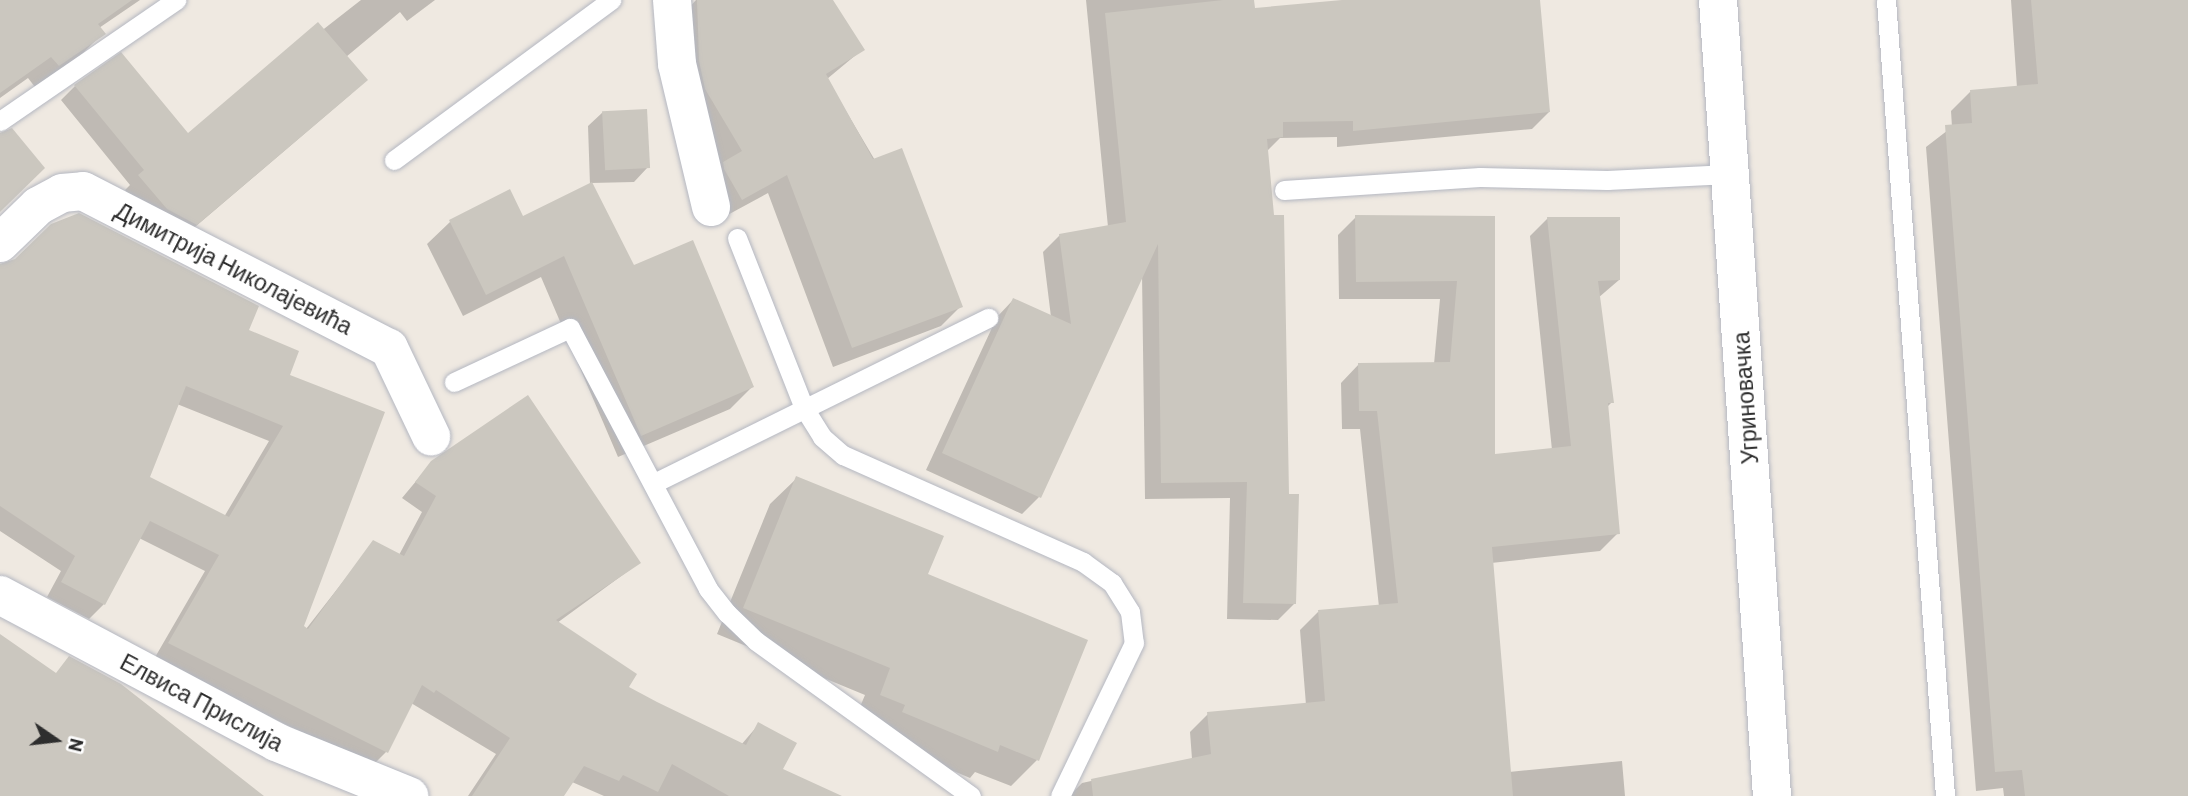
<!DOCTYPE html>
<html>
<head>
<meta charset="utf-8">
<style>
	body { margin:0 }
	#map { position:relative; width:2188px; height:796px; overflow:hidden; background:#efe9e1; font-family:Barlow,sans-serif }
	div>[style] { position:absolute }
	.shadow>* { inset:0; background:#0003 }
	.building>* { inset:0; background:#cbc7bf; transform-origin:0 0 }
	.roads { filter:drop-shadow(0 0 2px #b4b7c1) drop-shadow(0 0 2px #b4b7c1) }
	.lane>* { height:19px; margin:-9.5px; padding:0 9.5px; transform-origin:9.5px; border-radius:9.5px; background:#fff }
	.street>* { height:38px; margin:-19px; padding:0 19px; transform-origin:19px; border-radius:19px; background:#fff }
	.secondary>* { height:38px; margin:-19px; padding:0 19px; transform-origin:19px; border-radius:19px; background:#fff }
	span { translate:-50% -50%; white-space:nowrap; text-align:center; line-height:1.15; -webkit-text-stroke:5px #fff; paint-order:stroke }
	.street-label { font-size:23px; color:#2e2e2e }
	.north { position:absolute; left:21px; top:705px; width:70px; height:70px; -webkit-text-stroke:5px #fff; paint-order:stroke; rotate:104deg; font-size:19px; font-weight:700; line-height:28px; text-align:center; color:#2e2e2e }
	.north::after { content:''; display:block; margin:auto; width:24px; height:32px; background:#2e2e2e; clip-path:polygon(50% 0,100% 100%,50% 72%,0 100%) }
</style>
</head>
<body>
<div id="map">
	<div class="shadow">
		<div style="clip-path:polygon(0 0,140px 0,99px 28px,103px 33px,80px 56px,35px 87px,28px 78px,0 98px)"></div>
		<div style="clip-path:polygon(361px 0,435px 0,407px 21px,400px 12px,346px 57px,351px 94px,182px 238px,153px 223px,125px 190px,130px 185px,61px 100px,75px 86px,188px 135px)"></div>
		<div style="clip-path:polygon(696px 0,831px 0,863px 49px,827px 79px,961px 306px,941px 326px,833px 367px,768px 193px,722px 218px,675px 23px)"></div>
		<div style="clip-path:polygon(1086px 0,1253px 0,1253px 10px,1360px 0,1538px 0,1549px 112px,1532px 129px,1337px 147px,1337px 137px,1280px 138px,1266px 152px,1295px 603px,1278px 620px,1227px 619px,1230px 498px,1145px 499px,1142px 274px,1039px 497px,1022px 514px,926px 470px,997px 317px,1013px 300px,1051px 317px,1043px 252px,1060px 235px,1108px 227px)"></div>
		<div style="clip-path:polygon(2011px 0,2188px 0,2188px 796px,2004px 796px,2003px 788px,1976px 791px,1926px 147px,1952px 127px,1951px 111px,1970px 92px,2017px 88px)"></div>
		<div style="clip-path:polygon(603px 112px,648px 167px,634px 182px,591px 183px,633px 268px,752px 387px,730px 409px,618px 457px,541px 277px,463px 316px,427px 244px,450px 222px,510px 192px,522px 219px,590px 185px,588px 126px)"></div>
		<div style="clip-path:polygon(1356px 217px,1494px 218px,1493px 456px,1552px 450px,1530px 236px,1548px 218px,1619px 280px,1598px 298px,1612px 402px,1607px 407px,1618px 533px,1600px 551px,1491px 563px,1509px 772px,1622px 761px,1625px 796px,1069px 796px,1082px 783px,1192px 759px,1190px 732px,1208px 714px,1306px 705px,1300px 630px,1318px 612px,1379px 607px,1360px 429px,1342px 429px,1341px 383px,1359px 364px,1434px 364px,1440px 299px,1339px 299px,1338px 235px)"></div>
		<div style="clip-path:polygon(evenodd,0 264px,247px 331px,287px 376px,302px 627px,306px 629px,374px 542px,399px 555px,422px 512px,402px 498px,432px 462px,639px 563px,557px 623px,626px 688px,741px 745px,759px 724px,781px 770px,829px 796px,604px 796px,572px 782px,562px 796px,468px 796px,496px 754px,411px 703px,386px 752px,371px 767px,154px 659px,205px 571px,139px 538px,104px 604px,89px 619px,47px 597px,61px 571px,0 531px,0 264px,177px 404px,269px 441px,224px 517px,148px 478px,177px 404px)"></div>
		<div style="clip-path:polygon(797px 478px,926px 575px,1037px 760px,1011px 786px,975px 772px,970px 778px,877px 739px,854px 721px,865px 695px,717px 634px,770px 504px)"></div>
	</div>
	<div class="building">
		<div style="clip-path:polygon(0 0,132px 0,98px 24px,106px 34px,59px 66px,51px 57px,0 93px)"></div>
		<div style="clip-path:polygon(697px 0,833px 0,865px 50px,826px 74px,873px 159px,902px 148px,963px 307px,852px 348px,787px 175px,742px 200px,724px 169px,723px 162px,742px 151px,705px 89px,699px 61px)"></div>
		<div style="clip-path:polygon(1223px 0,1254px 0,1255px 8px,1342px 0,1540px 0,1550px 112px,1353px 131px,1353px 121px,1283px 122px,1283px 137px,1267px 139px,1274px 215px,1284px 215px,1289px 494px,1299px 494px,1296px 604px,1243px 603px,1247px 482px,1161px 483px,1158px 244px,1041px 498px,942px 453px,1013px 298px,1071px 324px,1059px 234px,1126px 222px,1105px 13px)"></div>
		<div style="clip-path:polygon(2031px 0,2188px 0,2188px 796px,2025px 796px,2022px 770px,1995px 772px,1945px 125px,1972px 123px,1970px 90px,2038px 84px)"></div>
		<div style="clip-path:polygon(318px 22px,368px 80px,197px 225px,167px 209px,138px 175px,144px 170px,74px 85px,121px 52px,188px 133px)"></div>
		<div style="left:647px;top:109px;width:59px;height:45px;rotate:87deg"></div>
		<div style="clip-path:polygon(12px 128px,45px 168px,0 212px,0 133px)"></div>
		<div style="clip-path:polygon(592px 182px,634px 265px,693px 240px,754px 387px,641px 436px,564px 256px,486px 295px,449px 220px,510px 189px,523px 216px)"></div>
		<div style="clip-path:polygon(evenodd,79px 213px,259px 306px,249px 330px,299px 351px,290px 375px,385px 412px,304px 626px,308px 629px,373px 540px,404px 556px,436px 496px,415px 482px,431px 461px,528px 395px,641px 563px,556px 620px,637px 674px,629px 687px,657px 702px,746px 745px,758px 722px,797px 743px,783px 769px,842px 796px,729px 796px,672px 764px,658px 792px,623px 775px,619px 781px,584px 766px,564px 796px,472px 796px,510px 738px,436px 690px,434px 693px,422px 685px,388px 753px,168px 643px,219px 555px,150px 521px,105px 605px,61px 582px,75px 556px,0 506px,0 264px,15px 259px,51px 224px,79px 213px,186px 386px,283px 426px,229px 517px,150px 477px,186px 386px)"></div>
		<div style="clip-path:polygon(1355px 215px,1495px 216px,1495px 454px,1571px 446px,1547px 217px,1620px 217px,1620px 280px,1598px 281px,1614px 403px,1608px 403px,1620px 534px,1492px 547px,1513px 796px,1093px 796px,1091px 779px,1211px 754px,1207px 712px,1325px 701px,1318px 610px,1398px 603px,1377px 411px,1359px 411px,1358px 363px,1450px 362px,1457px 281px,1356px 282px)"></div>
		<div style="clip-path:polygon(796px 476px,944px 536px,928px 574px,1088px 640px,1039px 761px,1000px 745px,998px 752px,902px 712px,905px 705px,880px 695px,890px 668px,743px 608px)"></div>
		<div style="clip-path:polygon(0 634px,56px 673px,69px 656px,121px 684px,264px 796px,0 796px)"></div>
	</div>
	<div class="roads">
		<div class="lane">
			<div style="left:1886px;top:0;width:798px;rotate:85.76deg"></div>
			<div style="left:0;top:121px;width:214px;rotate:-34.5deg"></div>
			<div style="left:394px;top:160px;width:270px;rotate:-36.4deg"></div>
			<div style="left:1284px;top:190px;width:196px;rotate:-3.8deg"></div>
			<div style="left:1480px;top:177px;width:127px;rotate:1.4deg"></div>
			<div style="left:1607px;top:180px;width:122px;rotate:-2.8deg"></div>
			<div style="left:737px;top:238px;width:183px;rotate:68.5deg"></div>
			<div style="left:804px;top:408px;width:34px;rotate:58deg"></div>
			<div style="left:822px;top:437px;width:28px;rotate:41deg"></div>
			<div style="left:843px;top:455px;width:263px;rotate:24deg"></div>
			<div style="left:1083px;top:562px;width:36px;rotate:36deg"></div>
			<div style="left:1112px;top:583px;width:34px;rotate:58deg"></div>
			<div style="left:1130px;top:612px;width:31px;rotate:83deg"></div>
			<div style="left:1134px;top:643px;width:170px;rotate:115.8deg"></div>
			<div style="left:454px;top:382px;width:128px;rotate:-25deg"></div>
			<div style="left:570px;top:328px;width:295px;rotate:62.1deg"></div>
			<div style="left:708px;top:589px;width:31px;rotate:52deg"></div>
			<div style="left:727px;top:613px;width:40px;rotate:44deg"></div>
			<div style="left:756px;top:641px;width:265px;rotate:35.8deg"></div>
			<div style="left:654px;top:483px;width:373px;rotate:-26.3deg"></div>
		</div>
		<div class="street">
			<div style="left:672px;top:0;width:64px;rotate:85.5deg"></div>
			<div style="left:677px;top:64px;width:147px;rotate:76.6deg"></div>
			<div style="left:0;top:243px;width:53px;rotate:-44.2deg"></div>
			<div style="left:38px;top:206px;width:27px;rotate:-28deg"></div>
			<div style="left:62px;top:193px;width:21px;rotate:-5deg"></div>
			<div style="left:83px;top:191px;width:344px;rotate:27.2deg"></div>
			<div style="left:389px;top:348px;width:98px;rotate:64.5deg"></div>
			<div style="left:0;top:595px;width:313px;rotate:28deg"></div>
			<div style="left:276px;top:742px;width:144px;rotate:22.1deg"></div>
		</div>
		<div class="secondary">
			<div style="left:1718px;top:0;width:798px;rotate:86.12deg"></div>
		</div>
	</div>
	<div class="street-label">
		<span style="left:234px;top:268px;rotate:27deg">Димитрија Николајевића</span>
		<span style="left:1745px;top:398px;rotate:-94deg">Угриновачка</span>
		<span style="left:202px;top:702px;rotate:28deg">Елвиса Прислија</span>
	</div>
	<div class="north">N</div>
</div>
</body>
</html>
